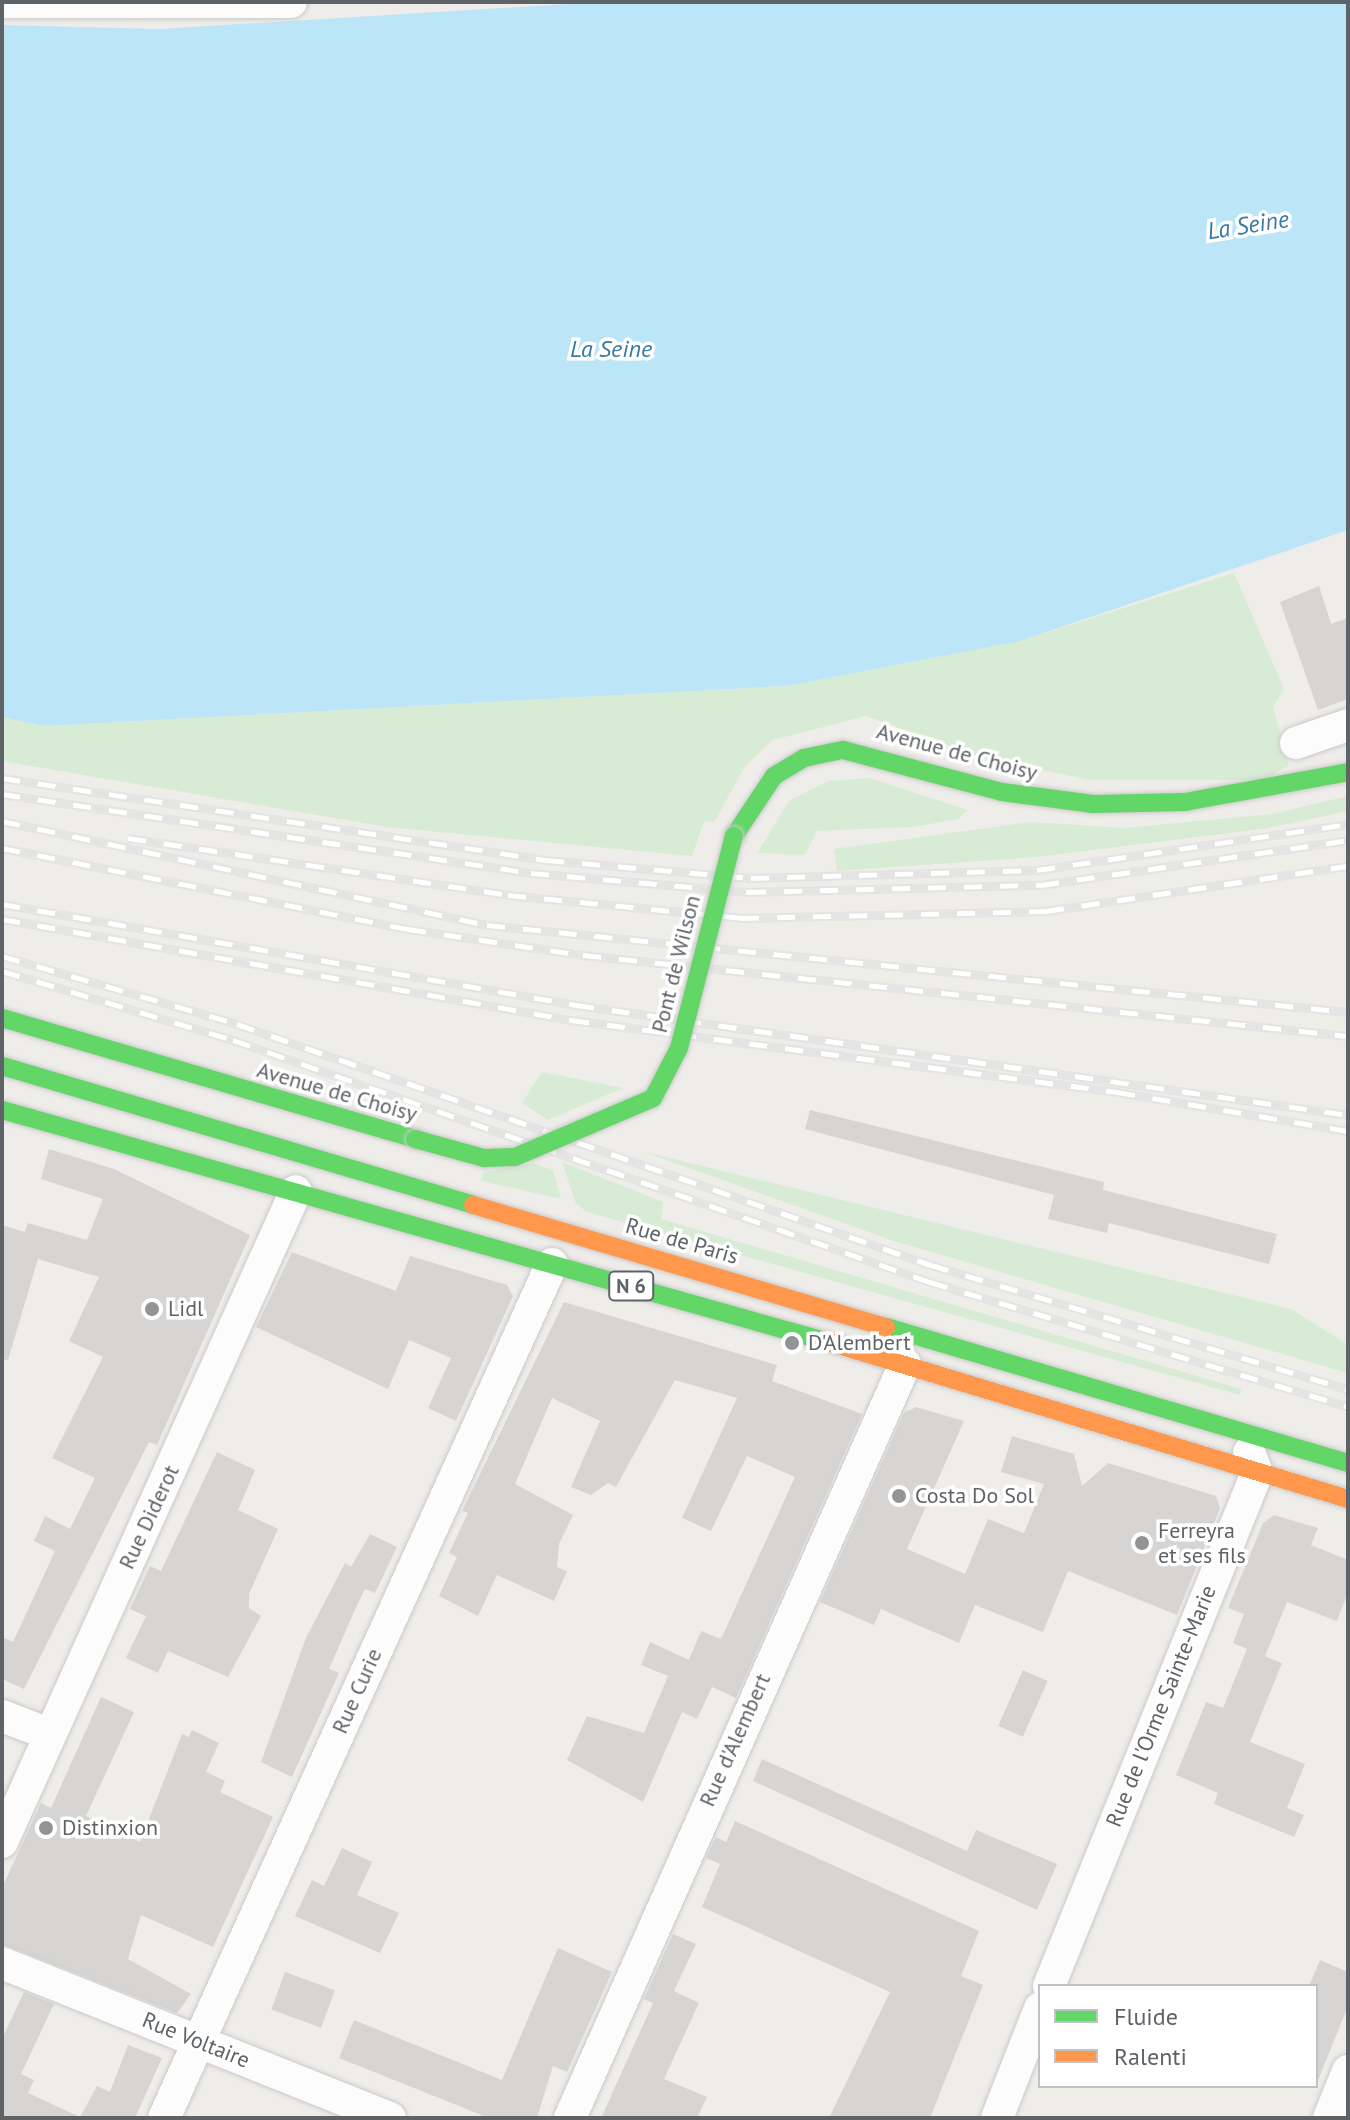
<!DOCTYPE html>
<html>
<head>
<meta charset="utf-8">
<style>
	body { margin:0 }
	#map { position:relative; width:1350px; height:2120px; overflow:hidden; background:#efede9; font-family:"PT Sans",sans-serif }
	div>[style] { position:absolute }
	.green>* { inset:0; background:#d8ebd4 }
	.water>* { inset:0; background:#bde5f8 }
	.building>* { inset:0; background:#d6d5d3; transform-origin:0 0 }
	.roads { filter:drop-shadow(0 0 2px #cacaca) drop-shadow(0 0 2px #cacaca) }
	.street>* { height:32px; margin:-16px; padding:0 16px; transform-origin:16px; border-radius:16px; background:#fdfcfc }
	.fast>* { height:18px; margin:-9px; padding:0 9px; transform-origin:9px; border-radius:9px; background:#63d668 }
	.slow>* { height:18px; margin:-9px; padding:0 9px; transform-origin:9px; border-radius:9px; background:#ff974d }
	.rail>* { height:9px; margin-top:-4.5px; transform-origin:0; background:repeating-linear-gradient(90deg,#fff 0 18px,#e3e4e3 0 36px); box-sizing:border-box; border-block:2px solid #e3e4e3 }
	.bridges { filter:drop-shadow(0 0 2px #cbcbcb) drop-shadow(0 0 2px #cbcbcb) }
	.fast-bridge>* { height:18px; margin:-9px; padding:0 9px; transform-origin:9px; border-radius:9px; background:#63d668 }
	.dots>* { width:22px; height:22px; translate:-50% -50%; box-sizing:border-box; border:4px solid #fff; border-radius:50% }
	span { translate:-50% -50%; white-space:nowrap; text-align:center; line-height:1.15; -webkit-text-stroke:7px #fff; paint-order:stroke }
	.shield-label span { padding:2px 6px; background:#fff; border:2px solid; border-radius:6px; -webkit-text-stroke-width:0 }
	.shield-label { font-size:20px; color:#5e6368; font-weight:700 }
	.street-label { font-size:22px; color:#5e6368 }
	.poi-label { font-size:22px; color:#5e6368 }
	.left { translate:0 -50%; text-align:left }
	.water-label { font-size:24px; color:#3879a6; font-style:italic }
	.frame { position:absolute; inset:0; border:4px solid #5e6368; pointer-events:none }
	.legend { position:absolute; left:1038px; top:1984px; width:280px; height:104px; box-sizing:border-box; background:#fff; border:2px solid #bfc1c3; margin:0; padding:10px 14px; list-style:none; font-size:24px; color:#5e6368 }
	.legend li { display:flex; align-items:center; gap:16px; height:40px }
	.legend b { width:40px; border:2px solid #bfc1c3 }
</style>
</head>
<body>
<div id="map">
	<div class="green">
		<div style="clip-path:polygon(1234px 573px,1284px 689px,1273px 707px,1289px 765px,1263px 780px,1091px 780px,982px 758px,866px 716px,773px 740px,746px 765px,714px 822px,704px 821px,692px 856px,387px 827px,2px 761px,2px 717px,45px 726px,787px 686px,1020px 641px)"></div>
		<div style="clip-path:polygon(869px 778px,968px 810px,958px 819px,913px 827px,817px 831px,805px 855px,757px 853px,789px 801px,828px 781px)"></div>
		<div style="clip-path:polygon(1348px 796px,1348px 811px,1269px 828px,1038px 857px,837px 871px,834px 849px,1031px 822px,1125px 828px,1272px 814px)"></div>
		<div style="clip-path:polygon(542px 1072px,623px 1088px,548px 1120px,522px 1103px)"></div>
		<div style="clip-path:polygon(641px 1151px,1291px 1309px,1348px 1345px,1348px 1373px,897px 1242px)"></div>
		<div style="clip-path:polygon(562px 1162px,663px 1202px,661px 1219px,1241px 1389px,1240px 1395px,587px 1212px,576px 1204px)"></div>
		<div style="clip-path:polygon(533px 1163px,553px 1170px,561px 1199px,481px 1181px,484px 1172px)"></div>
	</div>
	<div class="water">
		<div style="clip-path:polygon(600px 2px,1348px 2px,1348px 530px,1020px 641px,787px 686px,45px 726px,2px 717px,2px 25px,159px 29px)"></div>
	</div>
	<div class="building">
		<div style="clip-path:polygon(1319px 586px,1331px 624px,1348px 618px,1348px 699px,1318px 710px,1280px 602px)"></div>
		<div style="clip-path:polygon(810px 1110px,1104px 1182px,1103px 1190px,1277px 1234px,1269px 1264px,1109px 1223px,1107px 1233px,1048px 1219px,1054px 1195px,805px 1129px)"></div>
		<div style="clip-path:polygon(49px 1149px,114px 1169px,250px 1235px,157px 1445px,149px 1442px,24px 1689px,2px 1679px,2px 1637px,13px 1642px,55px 1551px,34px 1541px,45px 1516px,70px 1529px,95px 1478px,52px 1458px,103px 1357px,69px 1341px,99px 1277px,38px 1259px,8px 1360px,2px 1359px,2px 1225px,25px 1232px,28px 1223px,87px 1240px,103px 1199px,41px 1179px)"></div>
		<div style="clip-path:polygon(292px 1252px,396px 1291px,410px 1256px,507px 1285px,513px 1296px,456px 1421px,428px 1408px,451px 1358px,409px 1340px,388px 1389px,256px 1327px)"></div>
		<div style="clip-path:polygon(564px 1302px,777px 1365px,772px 1381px,862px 1414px,736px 1698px,712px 1687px,697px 1719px,682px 1712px,643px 1802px,567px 1760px,587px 1716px,644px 1733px,668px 1676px,641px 1665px,650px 1642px,689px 1660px,701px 1631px,721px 1639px,795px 1477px,747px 1456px,711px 1531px,682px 1518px,737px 1398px,675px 1380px,616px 1487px,608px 1483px,591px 1495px,571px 1487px,600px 1421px,552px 1398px,515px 1484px,573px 1515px,559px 1544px,557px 1567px,567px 1571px,554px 1601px,497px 1575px,478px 1616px,439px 1596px,457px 1557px,449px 1553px,468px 1513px,462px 1511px)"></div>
		<div style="clip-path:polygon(916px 1407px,964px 1421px,907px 1549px,965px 1574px,988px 1519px,1024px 1533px,1044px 1484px,1001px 1472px,1012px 1436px,1074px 1454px,1082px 1486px,1108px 1463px,1216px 1496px,1220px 1508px,1177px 1615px,1068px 1571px,1043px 1632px,975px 1605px,959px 1643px,881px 1609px,874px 1625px,820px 1602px,904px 1413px)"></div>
		<div style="clip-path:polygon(217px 1452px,255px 1470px,238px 1510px,278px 1529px,249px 1594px,249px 1608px,261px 1616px,228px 1677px,168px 1651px,158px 1673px,126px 1658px,146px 1616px,130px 1609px,150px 1566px,161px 1571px)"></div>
		<div style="clip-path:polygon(1274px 1515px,1318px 1528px,1311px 1545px,1348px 1560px,1348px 1592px,1337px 1621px,1287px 1602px,1265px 1656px,1250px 1650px,1282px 1663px,1250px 1742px,1305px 1764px,1287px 1808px,1304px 1815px,1294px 1837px,1214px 1804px,1218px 1793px,1176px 1775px,1206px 1702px,1223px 1708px,1247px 1649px,1233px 1643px,1244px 1614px,1228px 1608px,1263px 1523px)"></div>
		<div style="clip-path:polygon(370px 1534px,397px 1547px,375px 1593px,365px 1589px,358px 1603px,329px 1669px,339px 1673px,292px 1777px,261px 1762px,306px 1638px,345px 1563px,351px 1567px)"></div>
		<div style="left:1023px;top:1670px;width:27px;height:61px;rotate:24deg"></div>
		<div style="clip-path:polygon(101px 1697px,134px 1712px,86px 1816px,140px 1842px,182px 1734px,189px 1737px,192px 1730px,219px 1743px,206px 1772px,225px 1781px,220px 1792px,273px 1817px,213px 1947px,141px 1915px,128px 1959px,191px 1994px,177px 2013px,2px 1944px,2px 1888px,41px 1803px,51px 1808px)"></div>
		<div style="clip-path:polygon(762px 1759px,967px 1851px,976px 1830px,1057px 1864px,1037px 1910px,753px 1781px)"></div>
		<div style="clip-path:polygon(735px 1821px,979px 1931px,961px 1976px,983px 1985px,930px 2118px,829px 2118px,890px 1992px,702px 1907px,720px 1864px,706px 1858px,716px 1837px,726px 1842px)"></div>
		<div style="clip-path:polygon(342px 1848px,372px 1862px,357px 1895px,399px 1913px,380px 1953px,295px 1916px,312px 1880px,324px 1886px)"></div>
		<div style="clip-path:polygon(673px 1934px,696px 1944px,674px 1991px,699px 2003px,664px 2079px,707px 2097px,697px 2118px,601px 2118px,653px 2003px,644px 1999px)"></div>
		<div style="clip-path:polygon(558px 1948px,612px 1972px,567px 2072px,553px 2066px,537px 2118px,489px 2118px,339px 2058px,354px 2020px,502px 2080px)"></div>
		<div style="clip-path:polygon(1320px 1960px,1348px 1972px,1348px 2006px,1317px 2083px,1316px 1986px,1309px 1986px)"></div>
		<div style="left:285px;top:1972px;width:53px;height:40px;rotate:20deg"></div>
		<div style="clip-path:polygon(24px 1992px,54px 2004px,21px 2074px,34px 2080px,28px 2093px,80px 2117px,97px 2086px,110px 2092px,128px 2045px,162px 2058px,135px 2118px,2px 2118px,2px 2039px)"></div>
	</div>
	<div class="roads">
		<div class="street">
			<div style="left:2px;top:2px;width:289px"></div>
			<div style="left:1296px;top:743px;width:55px;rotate:-19.1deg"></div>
			<div style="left:2px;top:1716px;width:50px;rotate:21deg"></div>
			<div style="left:2px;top:1842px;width:714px;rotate:-65.7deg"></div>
			<div style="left:2px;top:1963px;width:418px;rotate:21.8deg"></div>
			<div style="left:1049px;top:1986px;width:554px;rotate:-67.93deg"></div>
			<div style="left:1257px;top:1473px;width:22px;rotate:-111deg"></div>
			<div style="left:164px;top:2118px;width:938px;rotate:-65.57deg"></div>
			<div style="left:570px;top:2118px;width:825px;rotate:-66.04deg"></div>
			<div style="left:997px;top:2118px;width:118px;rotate:-68.6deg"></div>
			<div style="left:1329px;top:2118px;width:51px;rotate:-68deg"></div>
		</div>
		<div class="fast">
			<div style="left:734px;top:836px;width:72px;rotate:-56.3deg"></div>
			<div style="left:774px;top:776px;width:35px;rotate:-31deg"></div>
			<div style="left:804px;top:758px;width:40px;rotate:-12deg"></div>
			<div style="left:843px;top:750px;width:164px;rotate:14.8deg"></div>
			<div style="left:1002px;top:792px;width:92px;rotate:7.5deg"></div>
			<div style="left:1093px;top:804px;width:92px;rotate:-1.2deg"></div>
			<div style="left:1185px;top:802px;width:166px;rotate:-10.4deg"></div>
			<div style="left:2px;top:1018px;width:430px;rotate:16.3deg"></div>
			<div style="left:2px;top:1066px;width:491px;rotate:16.4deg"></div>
			<div style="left:2px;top:1110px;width:862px;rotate:15.68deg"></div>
			<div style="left:886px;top:1327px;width:482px;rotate:16.4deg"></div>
		</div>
		<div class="slow">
			<div style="left:473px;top:1205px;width:431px;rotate:16.5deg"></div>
			<div style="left:832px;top:1343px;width:539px;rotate:16.82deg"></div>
		</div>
	</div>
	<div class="rail">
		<div style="left:2px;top:778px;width:550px;rotate:8.57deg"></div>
		<div style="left:546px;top:860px;width:206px;rotate:5deg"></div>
		<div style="left:751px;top:878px;width:286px;rotate:-1.6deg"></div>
		<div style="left:1037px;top:870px;width:314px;rotate:-8.4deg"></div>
		<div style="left:2px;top:794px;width:535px;rotate:8.49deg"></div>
		<div style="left:531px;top:873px;width:218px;rotate:5deg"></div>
		<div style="left:748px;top:892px;width:293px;rotate:-1.4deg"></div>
		<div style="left:1041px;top:885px;width:310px;rotate:-8.3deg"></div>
		<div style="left:2px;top:821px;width:496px;rotate:12.1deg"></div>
		<div style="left:487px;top:925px;width:865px;rotate:5.77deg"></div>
		<div style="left:128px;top:838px;width:384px;rotate:8.5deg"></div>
		<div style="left:508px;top:895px;width:234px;rotate:5.6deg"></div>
		<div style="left:741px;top:918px;width:305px;rotate:-1.3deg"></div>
		<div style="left:1046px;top:911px;width:305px;rotate:-8.5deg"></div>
		<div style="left:2px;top:848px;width:414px;rotate:11.3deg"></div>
		<div style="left:408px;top:929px;width:177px;rotate:8.5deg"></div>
		<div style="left:583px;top:955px;width:769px;rotate:6.04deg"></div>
		<div style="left:2px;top:904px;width:583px;rotate:9.98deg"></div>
		<div style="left:576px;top:1005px;width:780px;rotate:8.11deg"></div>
		<div style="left:2px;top:919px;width:578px;rotate:10.07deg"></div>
		<div style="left:571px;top:1020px;width:551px;rotate:7.51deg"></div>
		<div style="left:1117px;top:1092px;width:234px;rotate:9.6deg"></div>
		<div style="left:2px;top:956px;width:245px;rotate:16.1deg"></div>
		<div style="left:237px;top:1024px;width:735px;rotate:19.15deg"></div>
		<div style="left:931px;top:1265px;width:435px;rotate:16.6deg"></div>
		<div style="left:2px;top:971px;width:241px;rotate:16.6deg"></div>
		<div style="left:233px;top:1040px;width:738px;rotate:19.15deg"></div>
		<div style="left:930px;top:1282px;width:436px;rotate:16.6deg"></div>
	</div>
	<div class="bridges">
		<div class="fast-bridge">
			<div style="left:415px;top:1139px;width:72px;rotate:15.4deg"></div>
			<div style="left:484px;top:1158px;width:31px;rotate:-2deg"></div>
			<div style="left:515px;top:1157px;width:150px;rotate:-23.1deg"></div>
			<div style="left:653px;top:1098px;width:56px;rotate:-62.5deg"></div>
			<div style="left:679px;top:1048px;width:219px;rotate:-75.5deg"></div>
		</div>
	</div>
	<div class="dots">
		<div style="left:152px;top:1309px;background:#919395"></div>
		<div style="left:792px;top:1343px;background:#919395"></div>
		<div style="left:899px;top:1496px;background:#919395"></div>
		<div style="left:1142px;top:1543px;background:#919395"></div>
		<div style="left:46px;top:1828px;background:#919395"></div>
	</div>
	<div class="shield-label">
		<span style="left:631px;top:1286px">N 6</span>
	</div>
	<div class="street-label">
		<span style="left:957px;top:752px;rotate:15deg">Avenue de Choisy</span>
		<span style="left:676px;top:964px;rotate:-76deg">Pont de Wilson</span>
		<span style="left:337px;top:1092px;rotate:16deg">Avenue de Choisy</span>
		<span style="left:682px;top:1241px;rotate:16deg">Rue de Paris</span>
		<span style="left:149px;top:1517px;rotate:-65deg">Rue Diderot</span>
		<span style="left:357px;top:1691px;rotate:-66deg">Rue Curie</span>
		<span style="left:1161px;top:1706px;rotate:-68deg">Rue de l'Orme Sainte-Marie</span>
		<span style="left:735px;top:1740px;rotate:-66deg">Rue d'Alembert</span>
		<span style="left:196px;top:2040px;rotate:22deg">Rue Voltaire</span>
	</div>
	<div class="poi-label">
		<span class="left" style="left:168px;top:1309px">Lidl</span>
		<span class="left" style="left:808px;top:1343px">D'Alembert</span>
		<span class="left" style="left:915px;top:1496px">Costa Do Sol</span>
		<span class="left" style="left:1158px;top:1543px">Ferreyra<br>et ses fils</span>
		<span class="left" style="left:62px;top:1828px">Distinxion</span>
	</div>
	<div class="water-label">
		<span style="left:1248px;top:225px;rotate:-9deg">La Seine</span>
		<span style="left:611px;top:349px">La Seine</span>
	</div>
	<div class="frame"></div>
	<ul class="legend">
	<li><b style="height:10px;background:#63d668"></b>Fluide</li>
	<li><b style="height:10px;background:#ff974d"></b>Ralenti</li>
	</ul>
</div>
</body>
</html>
